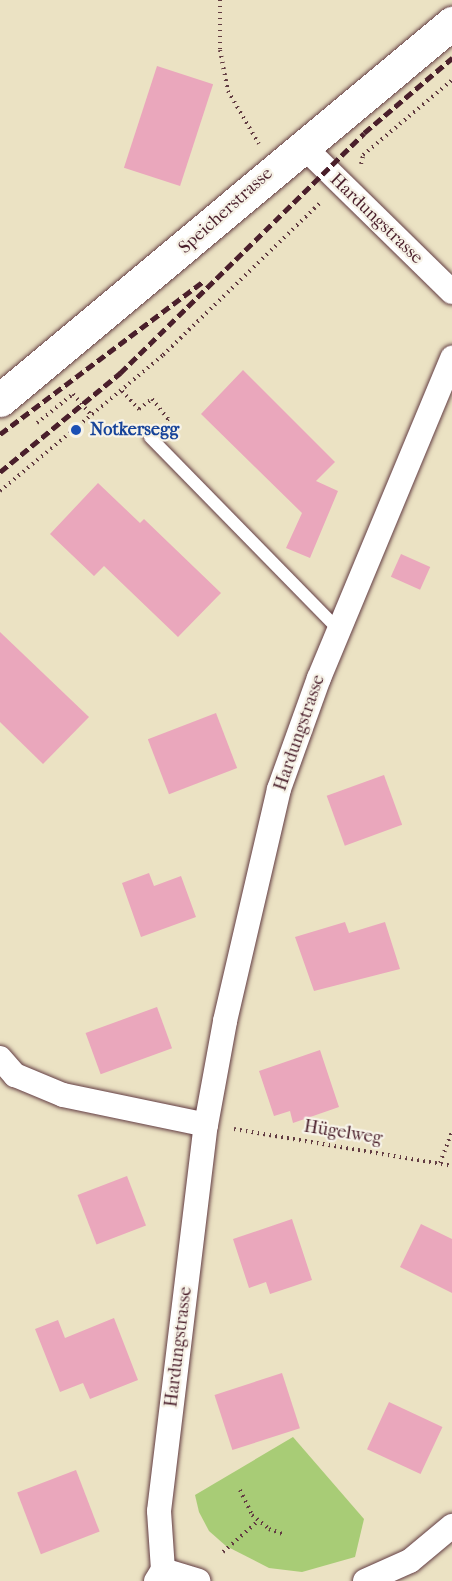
<!DOCTYPE html>
<html>
<head>
<meta charset="utf-8">
<style>
	body { margin:0 }
	#map { position:relative; width:452px; height:1581px; overflow:hidden; background:#ebe2c3; font-family:"IM FELL French Canon",serif }
	div>[style] { position:absolute }
	.green>* { inset:0; background:#a8cc76 }
	.building>* { inset:0; background:#eaa7bc; transform-origin:0 0 }
	.path>* { height:4px; margin-top:-2px; transform-origin:0; background:repeating-linear-gradient(90deg,#623c42 0 1.5px,transparent 0 6px) }
	.roads { filter:drop-shadow(0 0 2px #623c42) drop-shadow(0 0 2px #623c42) }
	.service>* { height:12px; margin:-6px; padding:0 6px; transform-origin:6px; border-radius:6px; background:#fff }
	.minor>* { height:24px; margin:-12px; padding:0 12px; transform-origin:12px; border-radius:12px; background:#fff }
	.secondary>* { height:33px; margin:-16.5px; padding:0 16.5px; transform-origin:16.5px; border-radius:16.5px; background:#fff }
	.rail>* { height:4.5px; margin-top:-2.25px; transform-origin:0; background:repeating-linear-gradient(90deg,#4a1f2b 0 9px,transparent 0 13.5px) }
	.dots>* { width:16px; height:16px; translate:-50% -50%; box-sizing:border-box; border:3px solid #f7f3e8; border-radius:50% }
	span { translate:-50% -50%; white-space:nowrap; text-align:center; line-height:1.15; -webkit-text-stroke:4.5px #f7f3e8; paint-order:stroke }
	.street-label { font-size:18px; color:#4a1f2b }
	.transit-label { font-size:18px; color:#164399; font-weight:700 }
	.left { translate:0 -50%; text-align:left }
</style>
</head>
<body>
<div id="map">
	<div class="green">
		<div style="clip-path:polygon(293px 1437px,364px 1519px,355px 1557px,302px 1572px,269px 1568px,226px 1546px,209px 1531px,199px 1512px,195px 1495px)"></div>
	</div>
	<div class="building">
		<div style="left:157px;top:66px;width:59px;height:107px;rotate:18deg"></div>
		<div style="clip-path:polygon(243px 370px,335px 462px,316px 481px,338px 491px,310px 558px,286px 548px,302px 513px,201px 414px)"></div>
		<div style="clip-path:polygon(98px 483px,140px 523px,144px 519px,221px 593px,178px 637px,104px 566px,94px 576px,50px 534px)"></div>
		<div style="left:401px;top:554px;width:32px;height:25px;rotate:24deg"></div>
		<div style="clip-path:polygon(0 632px,89px 717px,43px 764px,0 722px)"></div>
		<div style="left:216px;top:713px;width:59px;height:73px;rotate:69deg"></div>
		<div style="left:384px;top:775px;width:53px;height:61px;rotate:70deg"></div>
		<div style="clip-path:polygon(149px 873px,154px 886px,181px 876px,196px 917px,141px 937px,122px 883px)"></div>
		<div style="clip-path:polygon(345px 922px,349px 933px,385px 922px,400px 969px,314px 991px,295px 937px)"></div>
		<div style="left:157px;top:1007px;width:44px;height:76px;rotate:70deg"></div>
		<div style="clip-path:polygon(320px 1050px,339px 1107px,293px 1123px,290px 1111px,274px 1116px,259px 1071px)"></div>
		<div style="left:127px;top:1176px;width:53px;height:53px;rotate:69deg"></div>
		<div style="clip-path:polygon(292px 1219px,312px 1280px,270px 1294px,266px 1282px,249px 1288px,233px 1239px)"></div>
		<div style="clip-path:polygon(421px 1224px,452px 1239px,452px 1293px,400px 1267px)"></div>
		<div style="clip-path:polygon(114px 1318px,138px 1380px,90px 1399px,83px 1383px,60px 1392px,35px 1329px,58px 1320px,65px 1338px)"></div>
		<div style="left:282px;top:1373px;width:58px;height:71px;rotate:72deg"></div>
		<div style="left:389px;top:1402px;width:59px;height:52px;rotate:25deg"></div>
		<div style="left:76px;top:1470px;width:66px;height:63px;rotate:69deg"></div>
	</div>
	<div class="path">
		<div style="left:220px;top:0;width:50px;rotate:90deg"></div>
		<div style="left:220px;top:50px;width:42px;rotate:79deg"></div>
		<div style="left:228px;top:91px;width:61px;rotate:59.7deg"></div>
		<div style="left:361px;top:164px;width:9px;rotate:-77deg"></div>
		<div style="left:363px;top:155px;width:116px;rotate:-40.1deg"></div>
		<div style="left:122px;top:391px;width:25px;rotate:47deg"></div>
		<div style="left:139px;top:409px;width:16px;rotate:-38deg"></div>
		<div style="left:152px;top:399px;width:26px;rotate:51deg"></div>
		<div style="left:168px;top:419px;width:4px;rotate:124deg"></div>
		<div style="left:37px;top:423px;width:46px;rotate:-38.9deg"></div>
		<div style="left:73px;top:394px;width:30px;rotate:49deg"></div>
		<div style="left:0;top:491px;width:212px;rotate:-39.8deg"></div>
		<div style="left:163px;top:355px;width:219px;rotate:-44.1deg"></div>
		<div style="left:234px;top:1129px;width:221px;rotate:9.6deg"></div>
		<div style="left:440px;top:1163px;width:33px;rotate:-69deg"></div>
		<div style="left:240px;top:1490px;width:28px;rotate:64deg"></div>
		<div style="left:252px;top:1515px;width:22px;rotate:39deg"></div>
		<div style="left:269px;top:1529px;width:15px;rotate:20deg"></div>
		<div style="left:223px;top:1552px;width:47px;rotate:-41.5deg"></div>
	</div>
	<div class="roads">
		<div class="service">
			<div style="left:150px;top:437px;width:270px;rotate:45.6deg"></div>
		</div>
		<div class="minor">
			<div style="left:302px;top:145px;width:210px;rotate:44.4deg"></div>
			<div style="left:0;top:1058px;width:23px;rotate:49deg"></div>
			<div style="left:15px;top:1075px;width:52px;rotate:22.6deg"></div>
			<div style="left:63px;top:1095px;width:146px;rotate:11.8deg"></div>
			<div style="left:163px;top:1570px;width:37px;rotate:17deg"></div>
			<div style="left:156px;top:1581px;width:13px;rotate:-58deg"></div>
			<div style="left:163px;top:1570px;width:59px;rotate:-93.9deg"></div>
			<div style="left:159px;top:1511px;width:389px;rotate:-83.1deg"></div>
			<div style="left:206px;top:1125px;width:106px;rotate:-79.6deg"></div>
			<div style="left:225px;top:1021px;width:238px;rotate:-76.9deg"></div>
			<div style="left:279px;top:789px;width:118px;rotate:-70.2deg"></div>
			<div style="left:319px;top:678px;width:347px;rotate:-67.4deg"></div>
			<div style="left:365px;top:1581px;width:49px;rotate:-24deg"></div>
			<div style="left:410px;top:1561px;width:55px;rotate:-39.8deg"></div>
		</div>
		<div class="secondary">
			<div style="left:0;top:400px;width:589px;rotate:-39.83deg"></div>
		</div>
	</div>
	<div class="rail">
		<div style="left:0;top:434px;width:255px;rotate:-36.9deg"></div>
		<div style="left:0;top:472px;width:156px;rotate:-39.5deg"></div>
		<div style="left:120px;top:373px;width:342px;rotate:-44.5deg"></div>
		<div style="left:364px;top:133px;width:116px;rotate:-40.4deg"></div>
	</div>
	<div class="dots">
		<div style="left:76px;top:430px;background:#1a4fb4"></div>
	</div>
	<div class="street-label">
		<span style="left:226px;top:211px;rotate:-42deg">Speicherstrasse</span>
		<span style="left:376px;top:219px;rotate:44deg">Hardungstrasse</span>
		<span style="left:300px;top:733px;rotate:-71deg">Hardungstrasse</span>
		<span style="left:343px;top:1133px;rotate:9deg">Hügelweg</span>
		<span style="left:179px;top:1347px;rotate:-83deg">Hardungstrasse</span>
	</div>
	<div class="transit-label">
		<span class="left" style="left:90px;top:430px">Notkersegg</span>
	</div>
</div>
</body>
</html>
